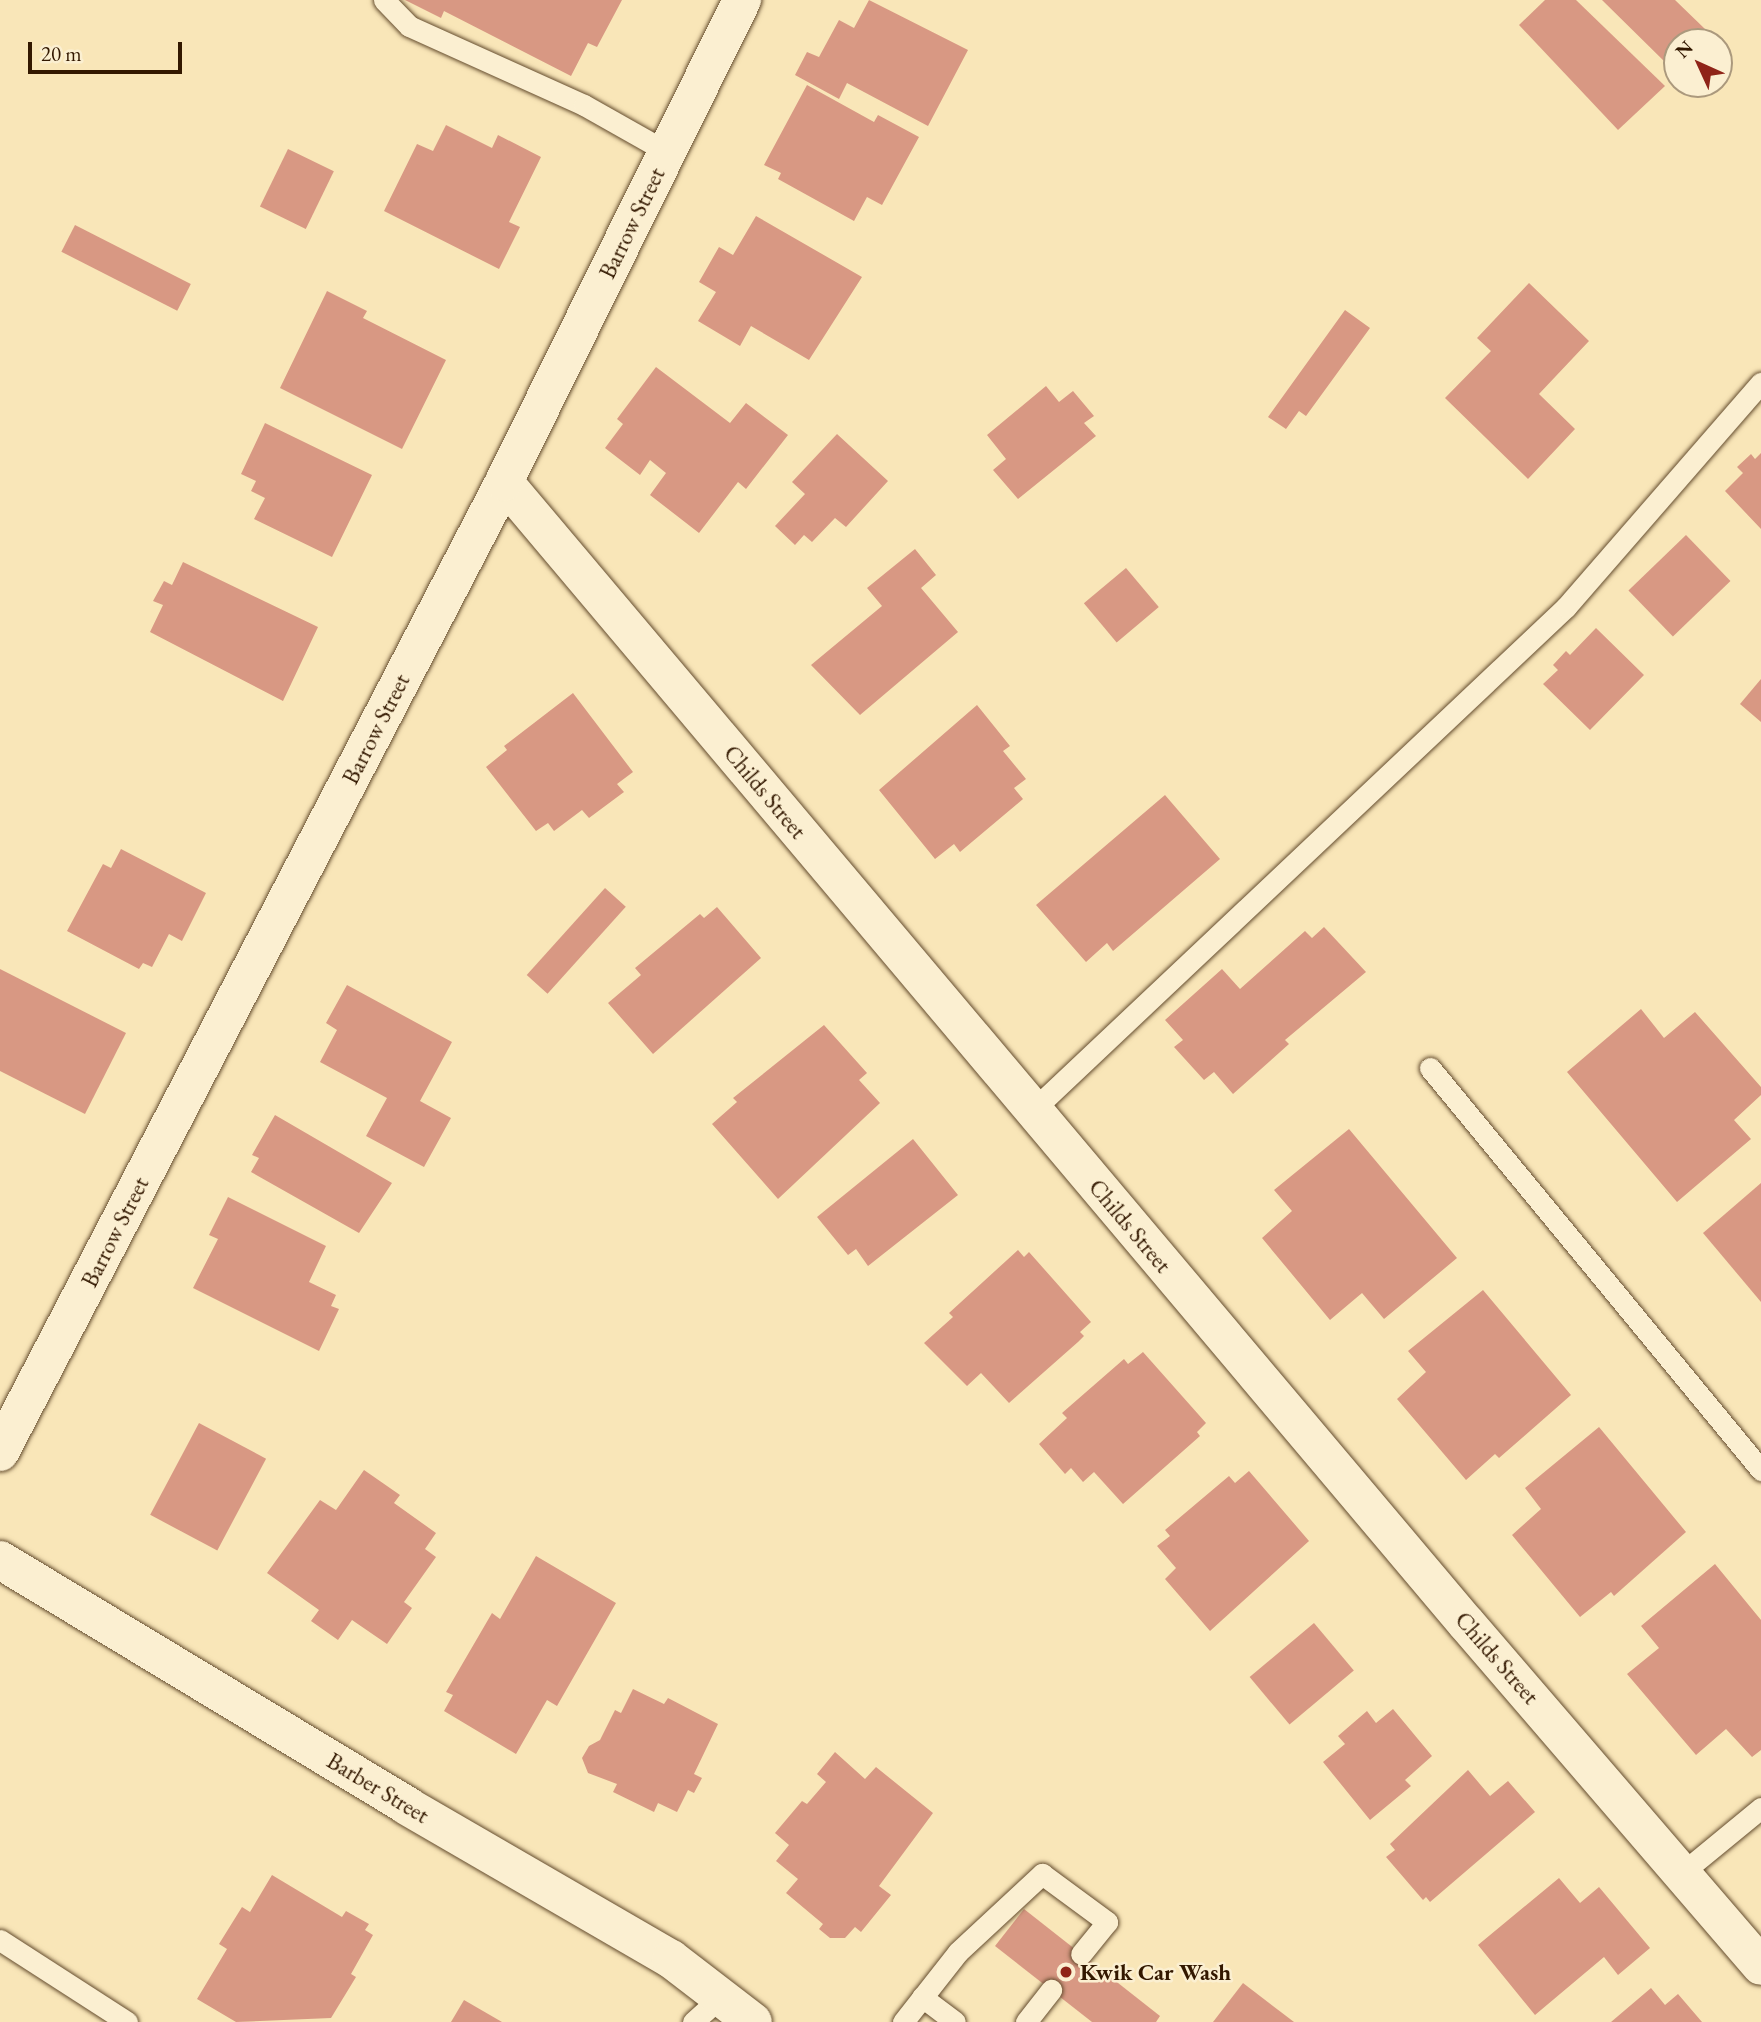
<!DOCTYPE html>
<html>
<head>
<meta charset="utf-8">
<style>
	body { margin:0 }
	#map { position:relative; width:1761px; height:2022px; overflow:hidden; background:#f9e6b8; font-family:"EB Garamond",serif }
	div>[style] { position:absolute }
	.building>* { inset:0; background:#d89883; transform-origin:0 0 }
	.roads { filter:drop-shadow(0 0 2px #644c2e) drop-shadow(0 0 2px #644c2e) }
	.service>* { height:21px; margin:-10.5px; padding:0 10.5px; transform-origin:10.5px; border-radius:10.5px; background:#fbefd1 }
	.minor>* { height:38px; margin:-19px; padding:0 19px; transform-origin:19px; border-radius:19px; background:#fbefd1 }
	.tertiary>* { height:38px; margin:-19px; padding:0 19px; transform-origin:19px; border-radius:19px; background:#fbefd1 }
	.dots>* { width:19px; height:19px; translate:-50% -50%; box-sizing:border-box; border:4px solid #fbefd1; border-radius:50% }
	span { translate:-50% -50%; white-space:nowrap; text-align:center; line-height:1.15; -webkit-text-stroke:5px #fbefd1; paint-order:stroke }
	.street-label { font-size:23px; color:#331800 }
	.poi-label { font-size:23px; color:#331800; font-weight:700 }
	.left { translate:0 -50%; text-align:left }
	.north { position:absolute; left:1663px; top:28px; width:70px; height:70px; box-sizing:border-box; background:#fbefd1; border:2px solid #ab997d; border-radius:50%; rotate:315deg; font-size:19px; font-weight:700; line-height:28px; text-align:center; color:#331800 }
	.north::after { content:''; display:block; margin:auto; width:24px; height:32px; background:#8f2418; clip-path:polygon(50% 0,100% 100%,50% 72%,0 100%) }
	.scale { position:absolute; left:28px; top:42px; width:154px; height:32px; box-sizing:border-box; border:4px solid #331800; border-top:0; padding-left:9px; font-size:21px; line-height:24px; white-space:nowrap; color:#331800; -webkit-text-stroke:5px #fbefd1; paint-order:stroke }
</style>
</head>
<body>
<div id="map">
	<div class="building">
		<div style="clip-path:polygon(405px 0,622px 0,597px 47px,588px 43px,571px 76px,444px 11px,441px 18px)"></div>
		<div style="clip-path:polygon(869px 0,968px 50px,928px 126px,847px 83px,839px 99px,795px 75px,807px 52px,819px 57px,839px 20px,854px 28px)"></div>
		<div style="clip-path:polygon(1545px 0,1576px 0,1665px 86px,1618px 130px,1519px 25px)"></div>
		<div style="clip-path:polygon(1602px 0,1675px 0,1705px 29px,1692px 42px,1677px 42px,1677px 57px,1668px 65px)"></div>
		<div style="clip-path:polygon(807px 85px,874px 122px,878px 115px,919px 137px,882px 205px,867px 197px,854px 221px,778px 179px,781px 173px,764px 165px)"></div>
		<div style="clip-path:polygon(446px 125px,492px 148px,498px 135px,541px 157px,509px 222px,520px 227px,499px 269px,384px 211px,417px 144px,433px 151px)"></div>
		<div style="left:288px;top:149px;width:51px;height:64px;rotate:26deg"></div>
		<div style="clip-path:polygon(756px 216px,862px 277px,809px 360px,751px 326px,740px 346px,698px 321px,716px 292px,699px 282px,719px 247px,733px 255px)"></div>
		<div style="left:75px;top:225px;width:130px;height:30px;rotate:27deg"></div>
		<div style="clip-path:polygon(1529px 283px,1589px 341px,1539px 394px,1575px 429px,1528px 479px,1445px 398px,1491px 351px,1477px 338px)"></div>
		<div style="clip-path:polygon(327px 291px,367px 311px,363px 318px,446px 360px,402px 449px,280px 388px)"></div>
		<div style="clip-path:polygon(1345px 310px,1370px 328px,1306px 416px,1299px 411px,1286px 429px,1268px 417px)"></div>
		<div style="clip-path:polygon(656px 367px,730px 423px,746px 403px,788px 435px,746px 489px,738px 482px,699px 533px,650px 495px,666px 473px,650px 460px,640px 475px,605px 448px,623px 424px,617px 419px)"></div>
		<div style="clip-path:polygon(1046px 386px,1059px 402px,1073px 391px,1094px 416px,1084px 423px,1096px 436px,1018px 499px,993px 470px,1006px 459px,987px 435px)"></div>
		<div style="clip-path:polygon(265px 423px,372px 475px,332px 557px,254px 519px,265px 498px,251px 491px,256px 481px,241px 474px)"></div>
		<div style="clip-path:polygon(837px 434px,888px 481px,846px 527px,835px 518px,812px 542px,804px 535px,795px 545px,775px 526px,805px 494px,792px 482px)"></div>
		<div style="clip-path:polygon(1761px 453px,1761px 529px,1725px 491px,1743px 473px,1737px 467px,1751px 454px,1755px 459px)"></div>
		<div style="left:1686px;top:535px;width:64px;height:80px;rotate:46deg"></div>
		<div style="clip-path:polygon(915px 549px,936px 575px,921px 588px,958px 632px,860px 715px,811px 665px,882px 606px,867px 588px)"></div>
		<div style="clip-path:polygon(183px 562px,318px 627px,283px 701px,150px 632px,163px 605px,153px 601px,164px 581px,172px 585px)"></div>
		<div style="left:1126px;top:568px;width:51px;height:55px;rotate:50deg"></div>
		<div style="clip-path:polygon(1596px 628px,1644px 675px,1590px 730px,1543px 684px,1558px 670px,1553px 665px,1566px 651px,1570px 655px)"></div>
		<div style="clip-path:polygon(1761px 679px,1761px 722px,1740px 704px)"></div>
		<div style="clip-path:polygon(573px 693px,633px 772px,617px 784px,624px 792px,589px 818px,582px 810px,554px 831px,548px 823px,536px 831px,486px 767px,507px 750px,504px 746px)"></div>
		<div style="clip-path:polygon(977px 705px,1010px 746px,1003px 751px,1026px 779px,1014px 788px,1023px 799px,960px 852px,954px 844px,935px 859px,879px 790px)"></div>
		<div style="clip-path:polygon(1165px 795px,1220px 859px,1113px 951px,1107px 943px,1086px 962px,1036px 905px)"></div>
		<div style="clip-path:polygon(121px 849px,206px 893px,182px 941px,169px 934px,152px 967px,143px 963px,139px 969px,67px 931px,103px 864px,111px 868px)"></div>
		<div style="left:605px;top:888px;width:28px;height:117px;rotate:42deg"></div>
		<div style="clip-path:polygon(717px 907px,761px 958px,653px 1054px,608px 1003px,641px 975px,635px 968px,700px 914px,704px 918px)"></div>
		<div style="clip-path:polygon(1324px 927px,1366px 972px,1285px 1040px,1289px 1044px,1233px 1094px,1214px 1072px,1204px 1080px,1174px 1047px,1183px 1040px,1165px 1020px,1222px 969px,1240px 989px,1305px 931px,1312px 938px)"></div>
		<div style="clip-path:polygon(0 969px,126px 1033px,85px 1114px,0 1071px)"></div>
		<div style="clip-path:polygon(347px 985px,452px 1042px,420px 1101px,451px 1118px,424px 1167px,366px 1136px,387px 1098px,320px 1062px,337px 1030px,326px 1023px)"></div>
		<div style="clip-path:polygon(1641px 1009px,1664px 1038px,1695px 1012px,1761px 1087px,1761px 1095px,1734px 1120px,1751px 1139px,1677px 1202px,1567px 1072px)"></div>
		<div style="clip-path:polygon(824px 1025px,867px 1073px,859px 1080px,880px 1103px,778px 1199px,712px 1124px,737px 1102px,733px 1098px)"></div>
		<div style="clip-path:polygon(275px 1115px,392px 1183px,359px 1233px,251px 1172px,259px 1158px,252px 1155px)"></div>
		<div style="clip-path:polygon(1349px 1129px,1457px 1258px,1384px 1319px,1362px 1293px,1330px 1320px,1262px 1238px,1292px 1211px,1274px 1190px)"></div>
		<div style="clip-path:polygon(913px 1139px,958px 1195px,868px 1266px,856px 1249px,848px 1255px,817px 1217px)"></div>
		<div style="clip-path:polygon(1761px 1183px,1761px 1302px,1703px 1233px)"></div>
		<div style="clip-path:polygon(228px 1197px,326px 1246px,309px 1282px,336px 1295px,331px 1306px,339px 1309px,319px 1351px,193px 1288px,218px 1239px,209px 1235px)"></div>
		<div style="clip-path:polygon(1018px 1250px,1024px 1257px,1029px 1252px,1091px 1322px,1080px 1332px,1084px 1336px,1078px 1342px,1009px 1403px,981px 1373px,967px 1386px,924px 1343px,953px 1317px,949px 1313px)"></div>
		<div style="clip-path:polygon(1483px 1290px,1571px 1395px,1499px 1458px,1495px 1454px,1466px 1480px,1397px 1399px,1426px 1372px,1408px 1351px)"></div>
		<div style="clip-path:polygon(1143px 1352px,1206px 1423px,1197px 1432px,1200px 1436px,1123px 1504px,1094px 1472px,1083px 1482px,1071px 1468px,1065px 1474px,1039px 1444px,1067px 1418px,1062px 1413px,1124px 1359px,1128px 1364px)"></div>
		<div style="left:199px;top:1423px;width:76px;height:104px;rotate:28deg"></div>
		<div style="clip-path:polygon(1599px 1427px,1686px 1532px,1614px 1596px,1611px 1592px,1580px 1617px,1512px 1535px,1541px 1509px,1525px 1488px)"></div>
		<div style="clip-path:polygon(364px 1470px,400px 1495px,394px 1503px,436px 1533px,425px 1549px,436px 1557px,404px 1602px,412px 1608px,387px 1644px,352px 1620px,338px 1640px,311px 1621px,319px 1610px,267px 1573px,320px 1500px,336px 1510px)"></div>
		<div style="clip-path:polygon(1249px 1471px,1309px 1541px,1210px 1631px,1165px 1579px,1176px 1568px,1157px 1546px,1170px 1536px,1165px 1530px,1229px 1476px,1235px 1483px)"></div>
		<div style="clip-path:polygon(536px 1556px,616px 1603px,557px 1706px,547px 1700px,516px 1754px,444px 1711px,453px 1695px,446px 1692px,492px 1613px,500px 1619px)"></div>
		<div style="clip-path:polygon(1715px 1564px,1761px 1620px,1761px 1750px,1752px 1757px,1726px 1729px,1696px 1755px,1627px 1674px,1659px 1648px,1641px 1626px)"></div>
		<div style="left:1314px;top:1623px;width:62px;height:84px;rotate:50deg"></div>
		<div style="clip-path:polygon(633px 1689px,664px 1704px,668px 1698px,718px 1724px,694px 1774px,702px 1778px,694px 1793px,688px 1790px,677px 1812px,658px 1803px,654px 1812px,613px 1792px,617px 1784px,588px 1773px,582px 1758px,589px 1746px,600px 1740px,615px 1710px,621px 1713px)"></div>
		<div style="clip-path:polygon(1393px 1709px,1432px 1756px,1405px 1780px,1411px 1786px,1370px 1820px,1323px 1762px,1345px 1744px,1338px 1736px,1367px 1711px,1376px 1723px)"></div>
		<div style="clip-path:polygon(835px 1752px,865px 1779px,876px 1767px,933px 1813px,879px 1886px,891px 1895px,861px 1932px,855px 1927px,845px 1938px,830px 1938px,819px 1929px,823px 1924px,786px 1893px,798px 1879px,776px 1861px,789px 1845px,775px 1833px,802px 1801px,807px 1804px,826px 1782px,817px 1774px)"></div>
		<div style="clip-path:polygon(1468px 1770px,1490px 1796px,1508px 1781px,1535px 1812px,1430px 1902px,1426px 1897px,1423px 1900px,1386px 1857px,1395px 1850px,1390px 1844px)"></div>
		<div style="clip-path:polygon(272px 1875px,342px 1917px,346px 1911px,369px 1924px,365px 1930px,373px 1935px,351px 1974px,356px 1977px,331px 2018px,236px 2022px,197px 1999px,227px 1949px,219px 1944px,242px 1907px,250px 1912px)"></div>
		<div style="clip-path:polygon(1559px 1878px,1580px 1903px,1599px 1887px,1650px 1948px,1618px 1975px,1604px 1957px,1535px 2015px,1478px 1945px)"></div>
		<div style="clip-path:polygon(1024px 1909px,1160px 2016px,1156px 2022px,1092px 2022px,995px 1946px)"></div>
		<div style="clip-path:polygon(1243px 1983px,1294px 2022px,1213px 2022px)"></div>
		<div style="clip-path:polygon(1651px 1988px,1665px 2005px,1678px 1994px,1702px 2022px,1611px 2022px)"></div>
		<div style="clip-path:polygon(464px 2000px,502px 2022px,451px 2022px)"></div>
	</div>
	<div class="roads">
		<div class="service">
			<div style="left:384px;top:0;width:36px;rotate:46deg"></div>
			<div style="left:409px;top:26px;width:192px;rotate:24.3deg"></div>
			<div style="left:584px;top:105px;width:95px;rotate:29.5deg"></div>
			<div style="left:1430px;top:1068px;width:521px;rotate:50.53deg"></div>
			<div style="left:1033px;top:1110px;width:733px;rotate:-43.34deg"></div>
			<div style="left:1566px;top:607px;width:297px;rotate:-49deg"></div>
			<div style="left:1683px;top:1872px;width:101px;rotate:-39.4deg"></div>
			<div style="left:0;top:1940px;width:151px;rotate:32.8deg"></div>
			<div style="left:922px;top:1997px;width:41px;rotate:37.1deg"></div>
			<div style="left:693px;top:2022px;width:38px;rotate:-42deg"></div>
			<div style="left:903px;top:2022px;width:89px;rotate:-51.8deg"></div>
			<div style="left:958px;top:1952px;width:115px;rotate:-42.9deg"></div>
			<div style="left:1042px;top:1874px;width:81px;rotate:36.4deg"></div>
			<div style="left:1107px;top:1922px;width:41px;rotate:129.1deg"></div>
			<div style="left:1026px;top:2022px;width:41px;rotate:-52deg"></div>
		</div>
		<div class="minor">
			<div style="left:504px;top:482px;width:1492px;rotate:49.87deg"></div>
			<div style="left:1466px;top:1623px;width:452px;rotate:49.3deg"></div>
			<div style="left:0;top:1452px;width:1093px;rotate:-62.54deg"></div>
			<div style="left:504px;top:482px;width:538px;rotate:-63.72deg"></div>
		</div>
		<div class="tertiary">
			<div style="left:0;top:1560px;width:476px;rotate:31.1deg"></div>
			<div style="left:407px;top:1806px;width:305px;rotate:30.1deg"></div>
			<div style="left:671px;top:1959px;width:103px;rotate:37.5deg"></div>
		</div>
	</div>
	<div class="dots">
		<div style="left:1066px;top:1972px;background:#8f2418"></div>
	</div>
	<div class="street-label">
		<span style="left:632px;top:223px;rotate:-64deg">Barrow Street</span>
		<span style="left:376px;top:729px;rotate:-63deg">Barrow Street</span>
		<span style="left:765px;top:792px;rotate:50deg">Childs Street</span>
		<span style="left:1130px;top:1226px;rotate:50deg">Childs Street</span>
		<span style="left:115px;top:1232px;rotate:-63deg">Barrow Street</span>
		<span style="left:1497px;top:1658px;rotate:49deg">Childs Street</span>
		<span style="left:378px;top:1788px;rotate:31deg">Barber Street</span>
	</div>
	<div class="poi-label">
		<span class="left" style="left:1080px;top:1972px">Kwik Car Wash</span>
	</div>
	<div class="north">N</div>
	<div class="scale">20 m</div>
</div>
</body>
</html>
